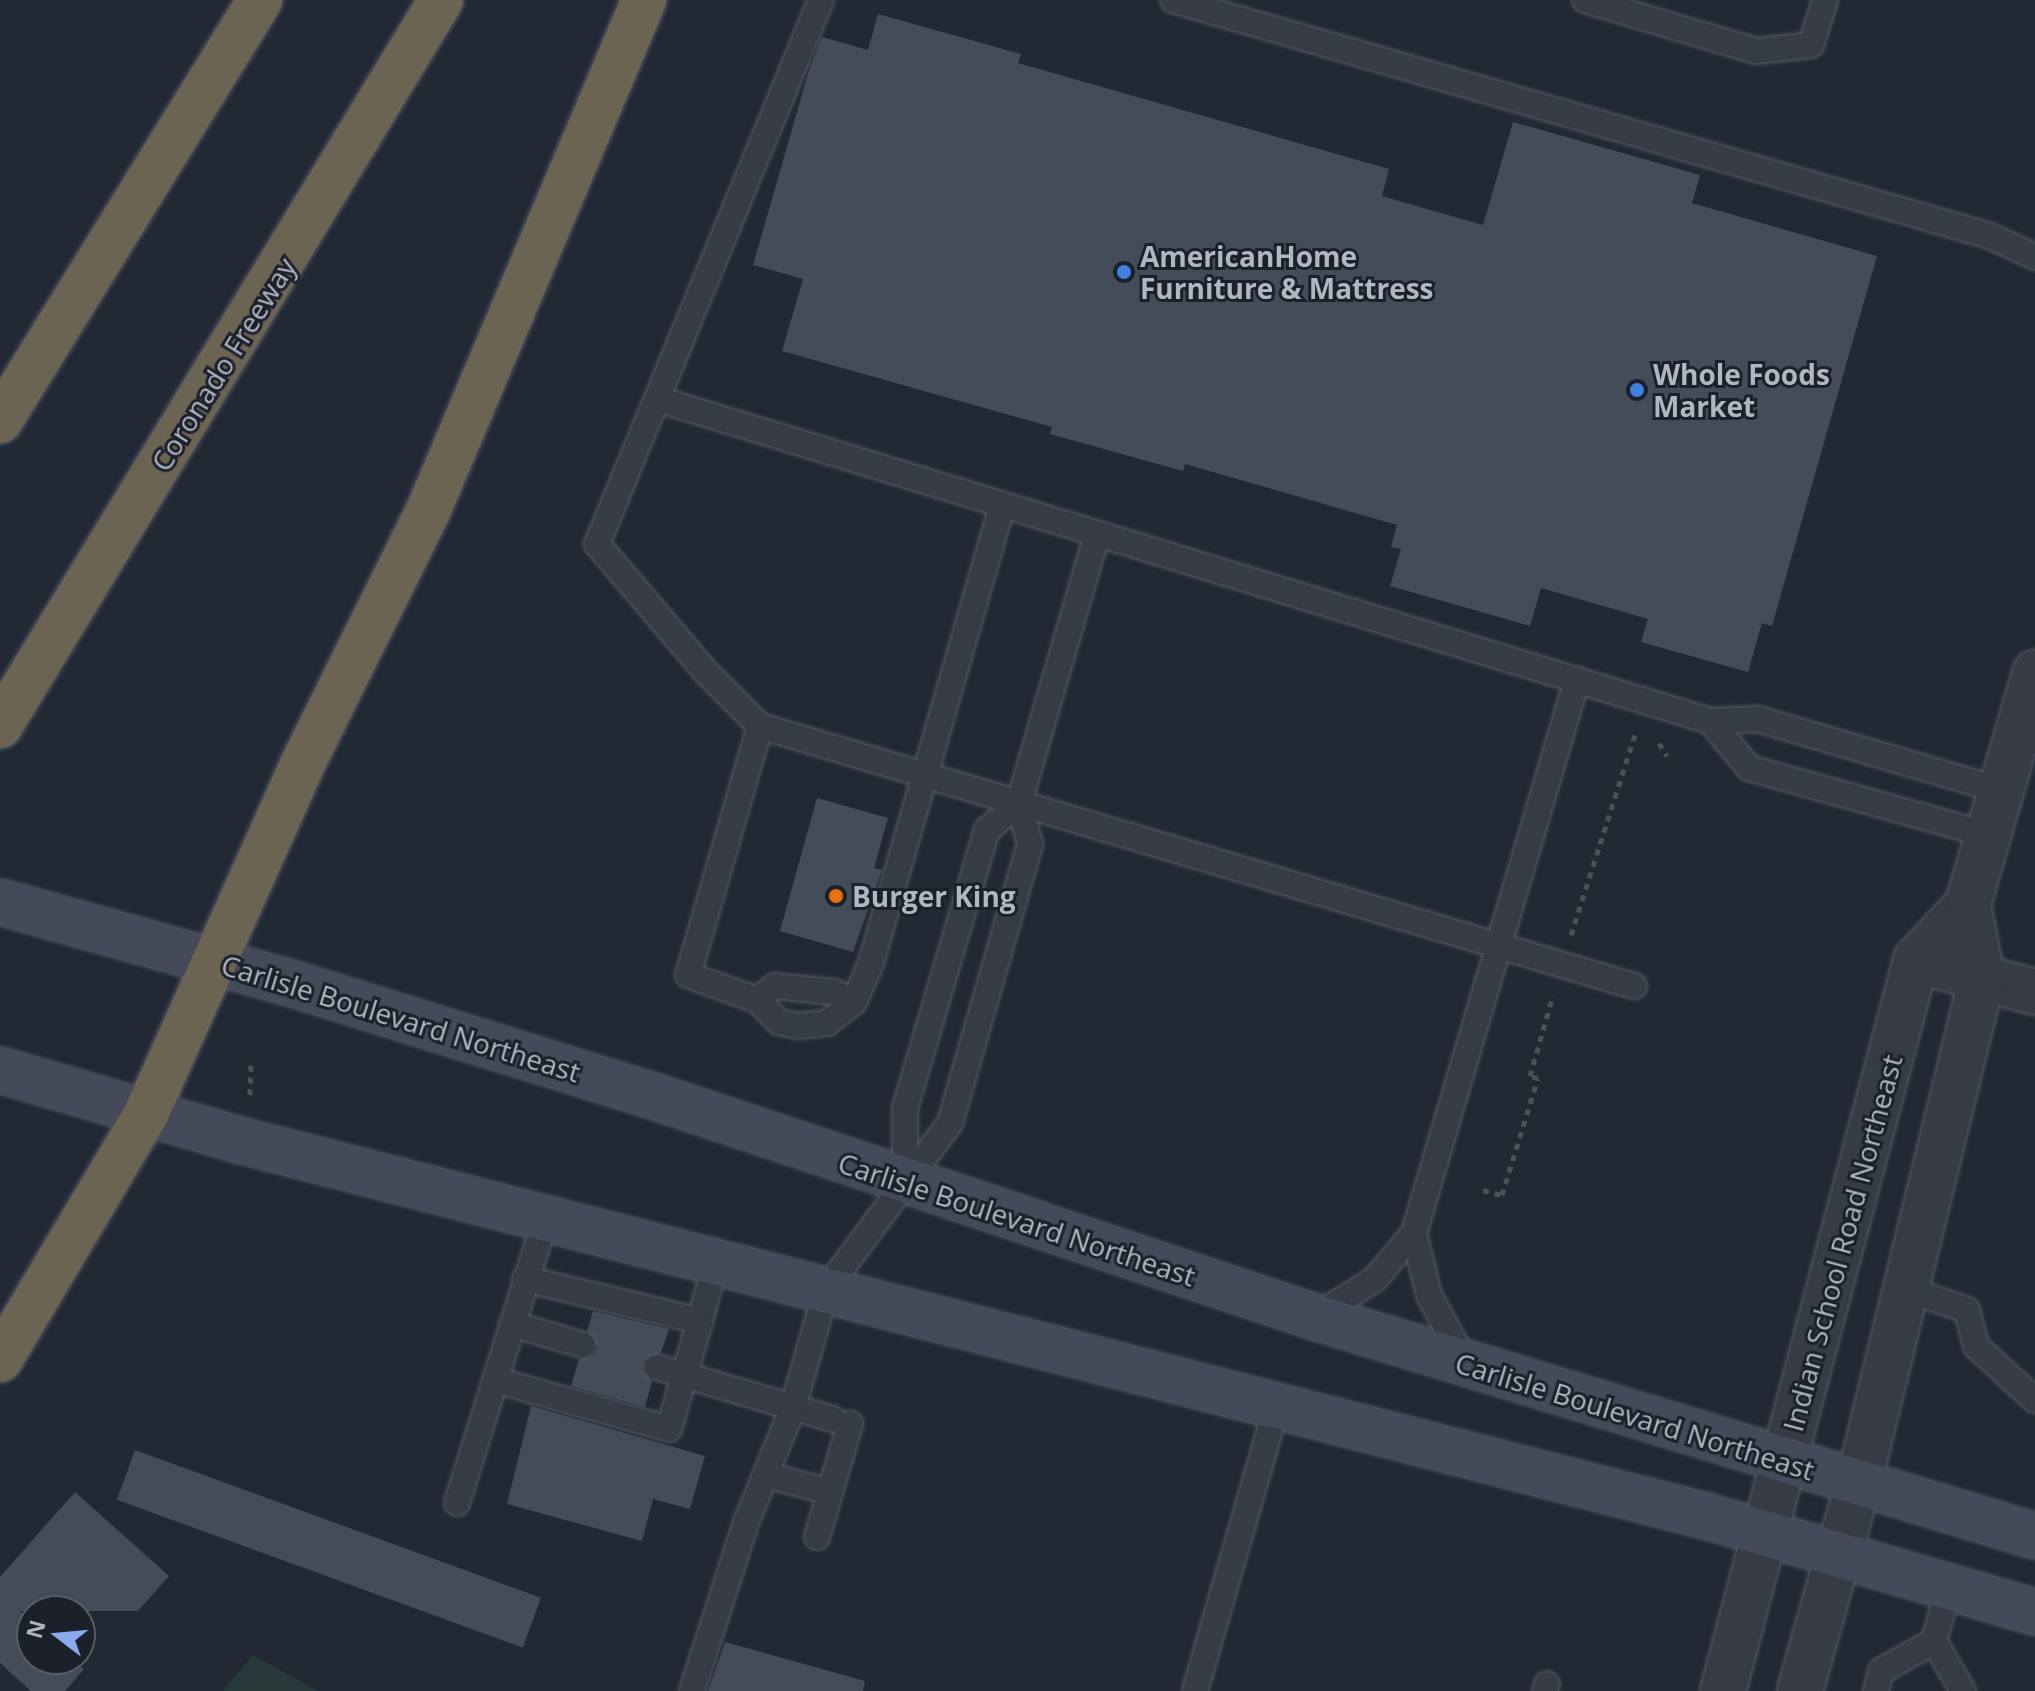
<!DOCTYPE html>
<html>
<head>
<meta charset="utf-8">
<style>
	body { margin:0 }
	#map { position:relative; width:2035px; height:1691px; overflow:hidden; background:#222935; font-family:"Open Sans",sans-serif }
	div>[style] { position:absolute }
	.green>* { inset:0; background:#28393a }
	.building>* { inset:0; background:#444c5a; transform-origin:0 0 }
	.path>* { height:5px; margin-top:-2.5px; transform-origin:0; background:repeating-linear-gradient(90deg,#465458 0 6px,transparent 0 12px) }
	.roads { filter:drop-shadow(0 0 2px #535964) drop-shadow(0 0 2px #535964) }
	.service>* { height:24px; margin:-12px; padding:0 12px; transform-origin:12px; border-radius:12px; background:#363b46 }
	.minor>* { height:44px; margin:-22px; padding:0 22px; transform-origin:22px; border-radius:22px; background:#363b46 }
	.tertiary>* { height:44px; margin:-22px; padding:0 22px; transform-origin:22px; border-radius:22px; background:#363b46 }
	.secondary>* { height:44px; margin:-22px; padding:0 22px; transform-origin:22px; border-radius:22px; background:#444a59 }
	.motorway>* { height:44px; margin:-22px; padding:0 22px; transform-origin:22px; border-radius:22px; background:#6b6453 }
	.dots>* { width:22px; height:22px; translate:-50% -50%; box-sizing:border-box; border:4px solid #1b202b; border-radius:50% }
	span { translate:-50% -50%; white-space:nowrap; text-align:center; line-height:1.15; -webkit-text-stroke:6px #1b202b; paint-order:stroke }
	.poi-label { font-size:28px; color:#b0b6c2; font-weight:700 }
	.left { translate:0 -50%; text-align:left }
	.street-label { font-size:28px; color:#b0b6c2 }
	.north { position:absolute; left:16px; top:1595px; width:80px; height:80px; box-sizing:border-box; background:#1b202b; border:2px solid #575c67; border-radius:50%; rotate:286deg; font-size:22px; font-weight:700; line-height:32px; text-align:center; color:#b0b6c2 }
	.north::after { content:''; display:block; margin:auto; width:28px; height:36px; background:#8ca9ec; clip-path:polygon(50% 0,100% 100%,50% 72%,0 100%) }
</style>
</head>
<body>
<div id="map">
	<div class="green">
		<div style="clip-path:polygon(252px 1656px,259px 1658px,318px 1691px,223px 1691px)"></div>
	</div>
	<div class="building">
		<div style="clip-path:polygon(878px 14px,1021px 54px,1018px 63px,1389px 169px,1382px 196px,1483px 225px,1513px 122px,1700px 175px,1692px 203px,1877px 256px,1772px 626px,1762px 623px,1748px 672px,1641px 642px,1648px 619px,1541px 588px,1530px 626px,1390px 586px,1401px 549px,1391px 547px,1397px 525px,1185px 464px,1183px 471px,1050px 434px,1052px 427px,782px 351px,803px 279px,753px 265px,809px 70px,822px 37px,868px 50px)"></div>
		<div style="clip-path:polygon(817px 798px,888px 818px,874px 868px,882px 870px,853px 952px,780px 931px)"></div>
		<div style="clip-path:polygon(593px 1311px,669px 1329px,661px 1353px,643px 1362px,643px 1371px,652px 1381px,645px 1407px,571px 1386px,579px 1359px,593px 1356px,598px 1348px,587px 1331px)"></div>
		<div style="clip-path:polygon(531px 1406px,705px 1456px,690px 1509px,653px 1499px,642px 1541px,507px 1504px)"></div>
		<div style="left:135px;top:1450px;width:432px;height:53px;rotate:20deg"></div>
		<div style="clip-path:polygon(75px 1492px,169px 1576px,138px 1611px,20px 1611px,32px 1622px,32px 1659px,72px 1659px,84px 1669px,65px 1691px,31px 1691px,0 1663px,0 1577px)"></div>
		<div style="clip-path:polygon(725px 1642px,865px 1681px,863px 1691px,708px 1691px)"></div>
	</div>
	<div class="path">
		<div style="left:1659px;top:743px;width:15px;rotate:58deg"></div>
		<div style="left:1571px;top:935px;width:210px;rotate:-72.3deg"></div>
		<div style="left:250px;top:1095px;width:30px;rotate:-88deg"></div>
		<div style="left:1483px;top:1190px;width:20px;rotate:15deg"></div>
		<div style="left:1502px;top:1195px;width:122px;rotate:-72.9deg"></div>
		<div style="left:1538px;top:1078px;width:8px;rotate:-166deg"></div>
		<div style="left:1530px;top:1076px;width:84px;rotate:-74.1deg"></div>
	</div>
	<div class="roads">
		<div class="service">
			<div style="left:821px;top:0;width:588px;rotate:112.38deg"></div>
			<div style="left:597px;top:544px;width:168px;rotate:49.6deg"></div>
			<div style="left:706px;top:672px;width:76px;rotate:45deg"></div>
			<div style="left:760px;top:726px;width:912px;rotate:16.57deg"></div>
			<div style="left:1173px;top:0;width:850px;rotate:16.11deg"></div>
			<div style="left:1990px;top:236px;width:50px;rotate:25deg"></div>
			<div style="left:1585px;top:0;width:178px;rotate:16.6deg"></div>
			<div style="left:1756px;top:51px;width:55px;rotate:-6.2deg"></div>
			<div style="left:1811px;top:45px;width:47px;rotate:-72.7deg"></div>
			<div style="left:657px;top:399px;width:1101px;rotate:17deg"></div>
			<div style="left:1710px;top:721px;width:48px;rotate:-2.4deg"></div>
			<div style="left:1758px;top:719px;width:254px;rotate:16.4deg"></div>
			<div style="left:1710px;top:721px;width:61px;rotate:50.3deg"></div>
			<div style="left:1749px;top:768px;width:249px;rotate:15.6deg"></div>
			<div style="left:760px;top:726px;width:259px;rotate:106.1deg"></div>
			<div style="left:688px;top:975px;width:73px;rotate:19.9deg"></div>
			<div style="left:757px;top:1000px;width:31px;rotate:45deg"></div>
			<div style="left:779px;top:1022px;width:19px;rotate:12deg"></div>
			<div style="left:798px;top:1026px;width:29px;rotate:-6deg"></div>
			<div style="left:827px;top:1023px;width:34px;rotate:-38deg"></div>
			<div style="left:854px;top:1002px;width:43px;rotate:-66.4deg"></div>
			<div style="left:871px;top:963px;width:476px;rotate:-74deg"></div>
			<div style="left:757px;top:1000px;width:23px;rotate:-38deg"></div>
			<div style="left:775px;top:986px;width:59px;rotate:5.8deg"></div>
			<div style="left:834px;top:992px;width:22px;rotate:27deg"></div>
			<div style="left:905px;top:1183px;width:75px;rotate:-90deg"></div>
			<div style="left:905px;top:1108px;width:290px;rotate:-73.6deg"></div>
			<div style="left:987px;top:830px;width:42px;rotate:-40.2deg"></div>
			<div style="left:1414px;top:1233px;width:64px;rotate:76.4deg"></div>
			<div style="left:1429px;top:1295px;width:74px;rotate:61.7deg"></div>
			<div style="left:1903px;top:1288px;width:68px;rotate:19deg"></div>
			<div style="left:1967px;top:1310px;width:37px;rotate:76deg"></div>
			<div style="left:1976px;top:1346px;width:80px;rotate:42.5deg"></div>
			<div style="left:1315px;top:1317px;width:71px;rotate:-32.3deg"></div>
			<div style="left:1375px;top:1279px;width:60px;rotate:-49.7deg"></div>
			<div style="left:1414px;top:1233px;width:577px;rotate:-73.58deg"></div>
			<div style="left:700px;top:1321px;width:62px;rotate:-75.1deg"></div>
			<div style="left:512px;top:1324px;width:74px;rotate:16.5deg"></div>
			<div style="left:657px;top:1367px;width:184px;rotate:16.5deg"></div>
			<div style="left:495px;top:1380px;width:181px;rotate:15.7deg"></div>
			<div style="left:669px;top:1429px;width:112px;rotate:-74deg"></div>
			<div style="left:700px;top:1321px;width:180px;rotate:-166.5deg"></div>
			<div style="left:766px;top:1475px;width:66px;rotate:14.9deg"></div>
			<div style="left:457px;top:1503px;width:299px;rotate:-72.7deg"></div>
			<div style="left:817px;top:1537px;width:118px;rotate:-73.7deg"></div>
			<div style="left:1949px;top:1587px;width:56px;rotate:105.5deg"></div>
			<div style="left:1934px;top:1641px;width:58px;rotate:59.9deg"></div>
			<div style="left:692px;top:1691px;width:180px;rotate:-72.2deg"></div>
			<div style="left:747px;top:1520px;width:119px;rotate:-67.8deg"></div>
			<div style="left:792px;top:1410px;width:127px;rotate:-74deg"></div>
			<div style="left:827px;top:1288px;width:206px;rotate:-53.3deg"></div>
			<div style="left:950px;top:1123px;width:290px;rotate:-74deg"></div>
			<div style="left:1030px;top:844px;width:42px;rotate:-105deg"></div>
			<div style="left:1019px;top:803px;width:280px;rotate:-73.8deg"></div>
			<div style="left:1195px;top:1691px;width:294px;rotate:-74deg"></div>
			<div style="left:1545px;top:1691px;width:7px;rotate:-74deg"></div>
			<div style="left:1876px;top:1691px;width:21px;rotate:-76deg"></div>
			<div style="left:1881px;top:1671px;width:61px;rotate:-29.5deg"></div>
		</div>
		<div class="minor">
			<div style="left:1916px;top:960px;width:123px;rotate:15.1deg"></div>
		</div>
		<div class="tertiary">
			<div style="left:1723px;top:1691px;width:756px;rotate:-75.21deg"></div>
			<div style="left:1916px;top:960px;width:76px;rotate:-47.1deg"></div>
			<div style="left:1968px;top:904px;width:241px;rotate:-73.8deg"></div>
			<div style="left:1800px;top:1691px;width:214px;rotate:-74.3deg"></div>
			<div style="left:1858px;top:1485px;width:522px;rotate:-76.26deg"></div>
			<div style="left:1982px;top:978px;width:75px;rotate:-100.7deg"></div>
		</div>
		<div class="secondary">
			<div style="left:0;top:902px;width:298px;rotate:15.6deg"></div>
			<div style="left:287px;top:982px;width:390px;rotate:17.3deg"></div>
			<div style="left:659px;top:1098px;width:692px;rotate:18.46deg"></div>
			<div style="left:1315px;top:1317px;width:753px;rotate:16.92deg"></div>
			<div style="left:0;top:1070px;width:249px;rotate:16.3deg"></div>
			<div style="left:239px;top:1140px;width:1514px;rotate:14.38deg"></div>
			<div style="left:1706px;top:1516px;width:343px;rotate:16.3deg"></div>
		</div>
		<div class="motorway">
			<div style="left:0;top:421px;width:495px;rotate:-58.3deg"></div>
			<div style="left:0;top:726px;width:849px;rotate:-58.72deg"></div>
			<div style="left:0;top:1360px;width:288px;rotate:-59.3deg"></div>
			<div style="left:147px;top:1112px;width:380px;rotate:-65.9deg"></div>
			<div style="left:302px;top:765px;width:286px;rotate:-63.6deg"></div>
			<div style="left:429px;top:509px;width:553px;rotate:-67.1deg"></div>
		</div>
	</div>
	<div class="dots">
		<div style="left:1124px;top:272px;background:#3f7fe0"></div>
		<div style="left:1637px;top:390px;background:#3f7fe0"></div>
		<div style="left:836px;top:896px;background:#e8710a"></div>
	</div>
	<div class="poi-label">
		<span class="left" style="left:1140px;top:272px">AmericanHome<br>Furniture &amp; Mattress</span>
		<span class="left" style="left:1653px;top:390px">Whole Foods<br>Market</span>
		<span class="left" style="left:852px;top:896px">Burger King</span>
	</div>
	<div class="street-label">
		<span style="left:223px;top:364px;rotate:-58deg">Coronado Freeway</span>
		<span style="left:401px;top:1018px;rotate:17deg">Carlisle Boulevard Northeast</span>
		<span style="left:1017px;top:1219px;rotate:18deg">Carlisle Boulevard Northeast</span>
		<span style="left:1842px;top:1243px;rotate:-75deg">Indian School Road Northeast</span>
		<span style="left:1635px;top:1416px;rotate:17deg">Carlisle Boulevard Northeast</span>
	</div>
	<div class="north">N</div>
</div>
</body>
</html>
